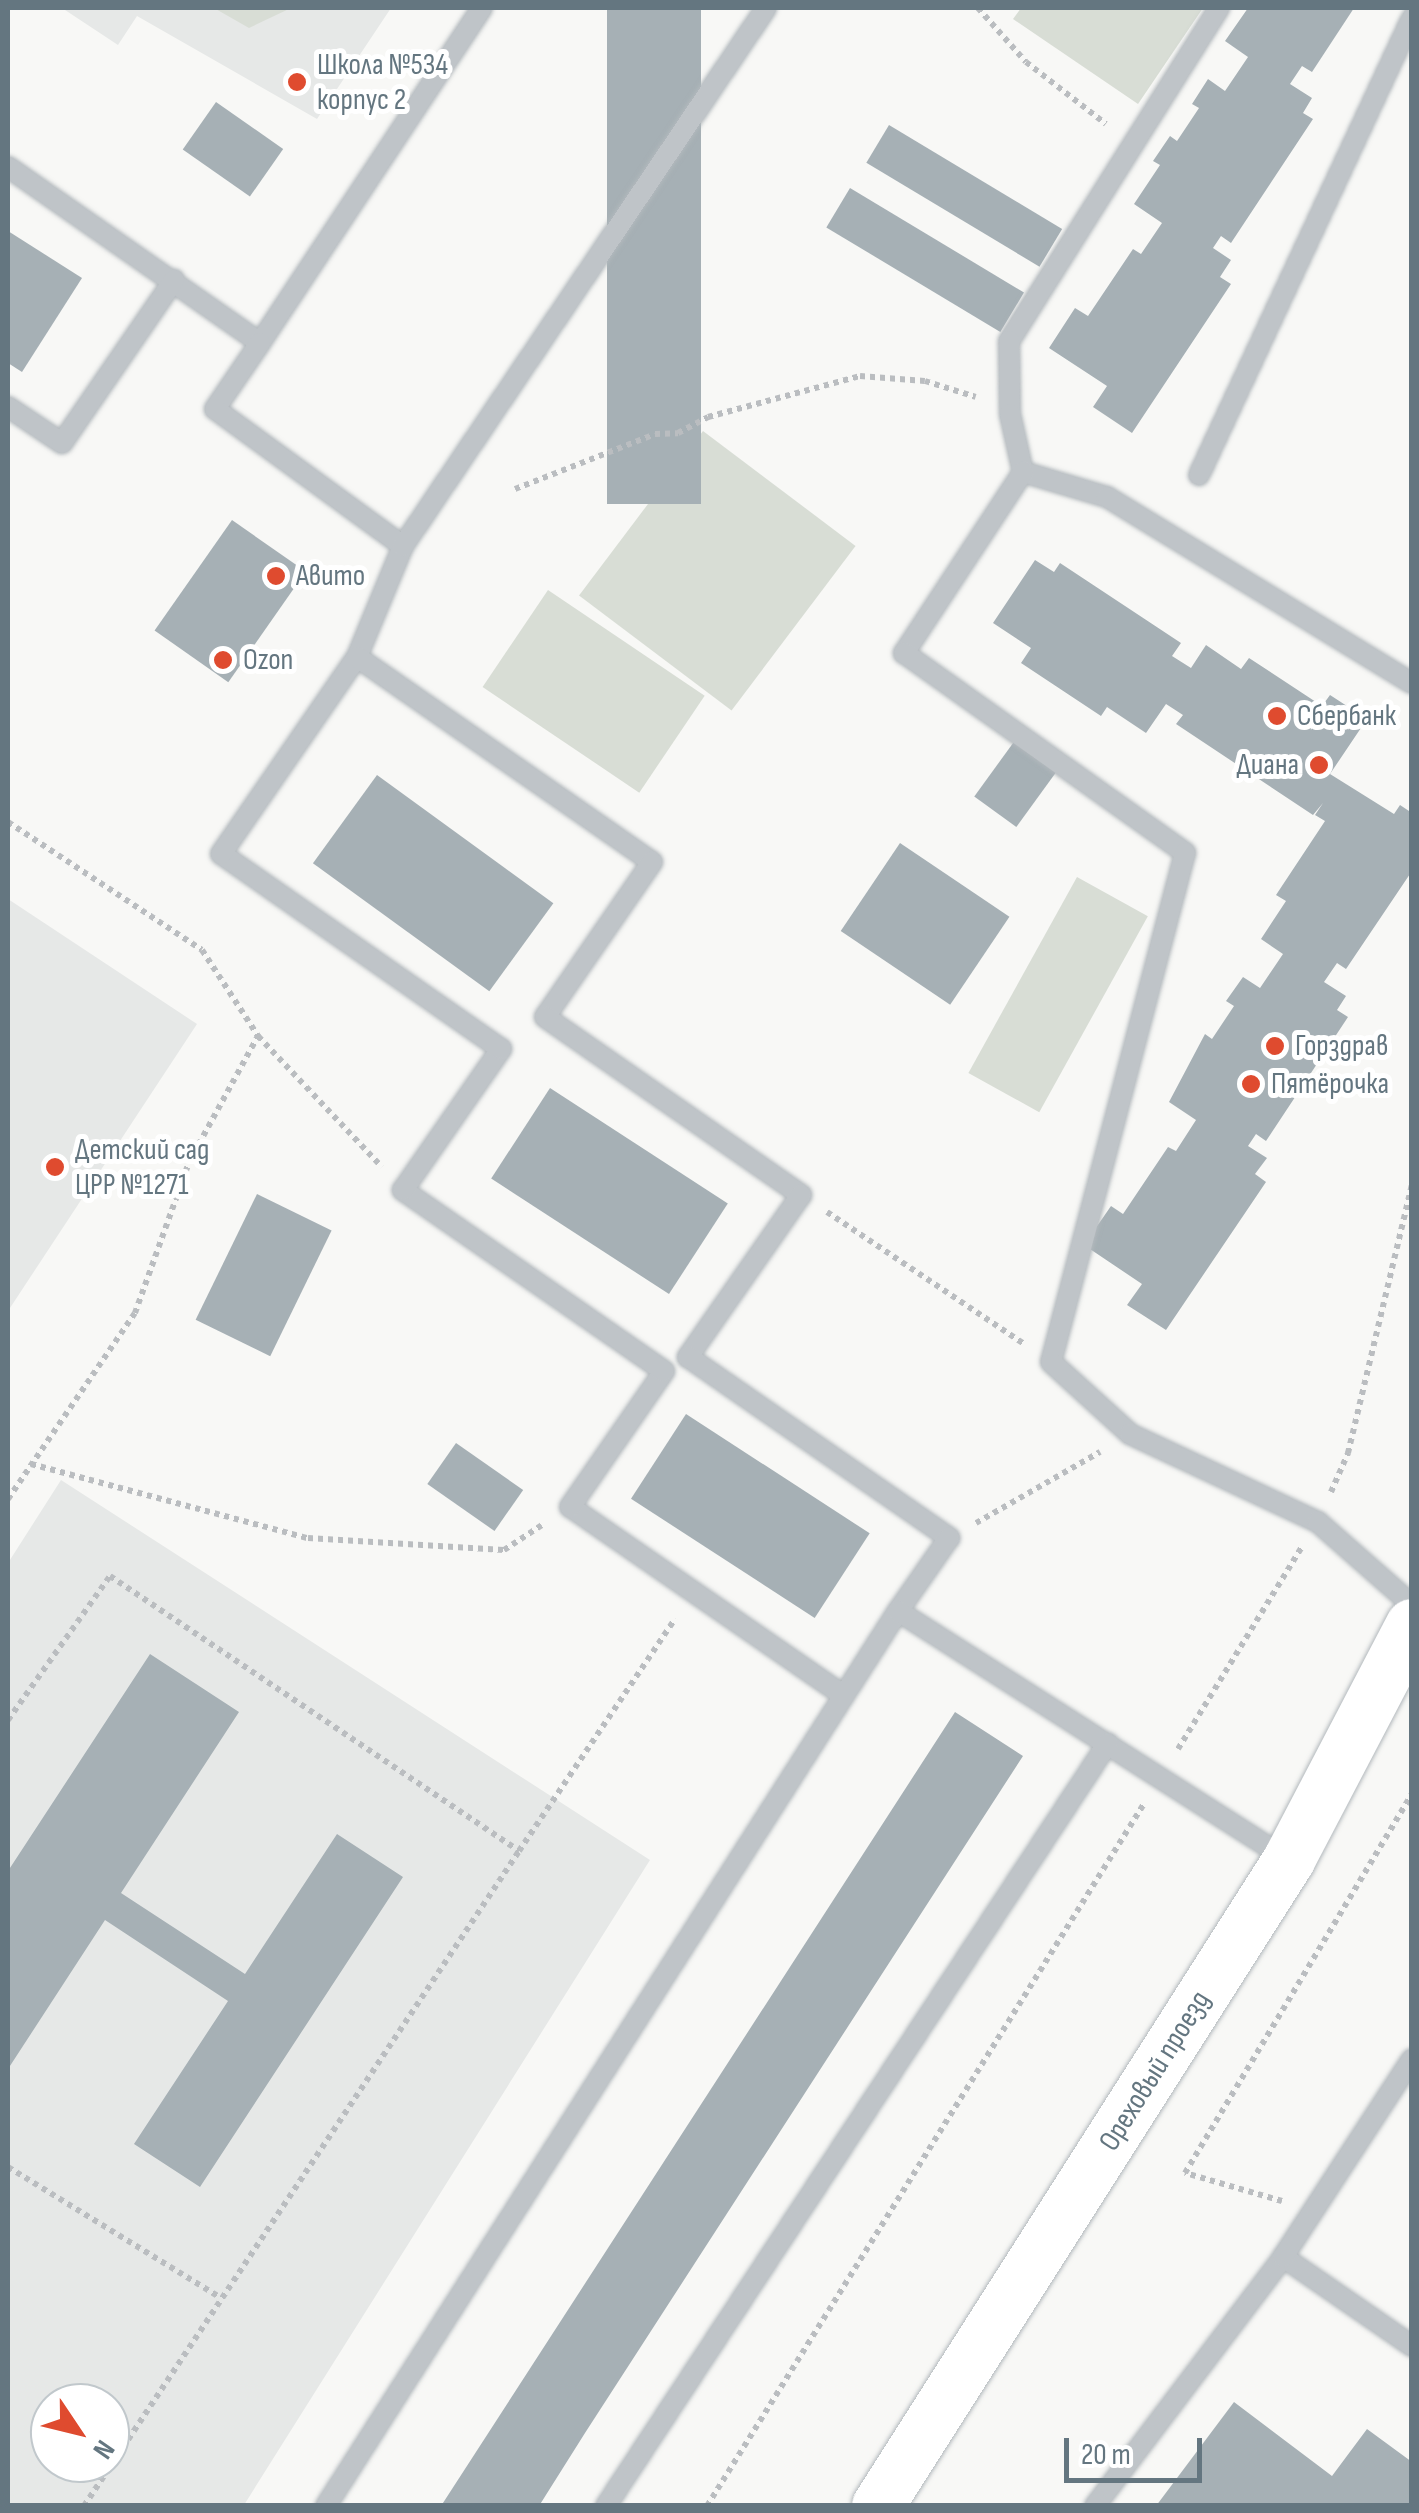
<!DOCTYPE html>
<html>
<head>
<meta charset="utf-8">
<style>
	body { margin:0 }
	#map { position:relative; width:1419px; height:2513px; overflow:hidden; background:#f8f8f6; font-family:"Sofia Sans Condensed",sans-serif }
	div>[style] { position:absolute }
	.built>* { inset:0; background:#e6e8e7 }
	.green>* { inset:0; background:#d8ddd5; transform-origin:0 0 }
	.building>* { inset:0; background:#a6b0b5; transform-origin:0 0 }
	.path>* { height:6px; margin-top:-3px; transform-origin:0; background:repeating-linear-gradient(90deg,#babdc0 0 5px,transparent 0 10px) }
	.roads { filter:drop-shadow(0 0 2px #b2b8bc) drop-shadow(0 0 2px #b2b8bc) }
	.lane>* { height:20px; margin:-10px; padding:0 10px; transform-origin:10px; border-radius:10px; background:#bfc4c8 }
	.secondary>* { height:52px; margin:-26px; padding:0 26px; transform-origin:26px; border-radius:26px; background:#fff }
	.dots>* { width:28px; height:28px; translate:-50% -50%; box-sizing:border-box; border:5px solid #fff; border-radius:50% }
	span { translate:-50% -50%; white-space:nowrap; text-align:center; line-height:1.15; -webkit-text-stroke:10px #fff; paint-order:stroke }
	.poi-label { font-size:30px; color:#647680 }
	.left { translate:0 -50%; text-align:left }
	.right { translate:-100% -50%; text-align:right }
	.street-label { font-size:30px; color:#647680 }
	.frame { position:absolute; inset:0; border:10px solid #647680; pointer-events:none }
	.north { position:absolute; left:30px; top:2383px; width:100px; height:100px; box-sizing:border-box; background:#fff; border:2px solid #c1c8cc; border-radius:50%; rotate:125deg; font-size:28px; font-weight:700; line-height:40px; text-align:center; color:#647680 }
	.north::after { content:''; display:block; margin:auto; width:35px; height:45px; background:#df4b2f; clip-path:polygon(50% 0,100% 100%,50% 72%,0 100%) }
	.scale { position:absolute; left:1064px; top:2438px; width:138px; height:45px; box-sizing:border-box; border:5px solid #647680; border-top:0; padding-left:12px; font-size:30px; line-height:35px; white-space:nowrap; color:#647680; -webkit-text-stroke:8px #fff; paint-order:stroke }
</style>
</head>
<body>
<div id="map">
	<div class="built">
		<div style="clip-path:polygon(62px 8px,391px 8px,317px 119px,137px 16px,118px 45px)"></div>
		<div style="clip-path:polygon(8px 899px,197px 1024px,8px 1311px)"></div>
		<div style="clip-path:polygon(evenodd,61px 1480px,650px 1860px,244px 2505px,8px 2505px,8px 1563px,61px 1480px,50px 2403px,110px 2403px,110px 2463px,50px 2463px,50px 2403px)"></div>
	</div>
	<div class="green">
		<div style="clip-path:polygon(214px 8px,291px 8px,249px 28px)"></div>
		<div style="clip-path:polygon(1021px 8px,1203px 8px,1138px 104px,1013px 19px)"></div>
		<div style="left:703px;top:431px;width:191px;height:206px;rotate:37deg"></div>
		<div style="left:548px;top:590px;width:189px;height:117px;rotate:34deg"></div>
		<div style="left:1077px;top:877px;width:81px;height:224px;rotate:29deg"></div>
	</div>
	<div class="building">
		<div style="left:607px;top:8px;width:94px;height:496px"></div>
		<div style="clip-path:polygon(1248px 8px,1354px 8px,1312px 72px,1302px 66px,1290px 84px,1312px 98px,1303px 113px,1313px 119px,1231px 243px,1221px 236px,1213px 248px,1231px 260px,1220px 277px,1231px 284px,1132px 433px,1093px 407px,1107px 386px,1049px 348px,1075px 308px,1088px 316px,1133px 249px,1141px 254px,1162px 223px,1134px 204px,1160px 165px,1153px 161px,1170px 136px,1177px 141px,1199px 108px,1192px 104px,1208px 79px,1225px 91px,1248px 57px,1225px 41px)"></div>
		<div style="left:216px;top:102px;width:82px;height:58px;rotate:35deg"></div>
		<div style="left:889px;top:125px;width:202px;height:44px;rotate:31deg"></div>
		<div style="left:850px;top:188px;width:203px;height:46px;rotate:31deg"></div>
		<div style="clip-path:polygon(8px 231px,82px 278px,22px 372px,8px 363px)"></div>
		<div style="left:232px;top:520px;width:90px;height:135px;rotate:35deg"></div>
		<div style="clip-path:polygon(1035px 560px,1054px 572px,1060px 563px,1181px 643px,1172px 656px,1191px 668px,1206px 645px,1241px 669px,1249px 658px,1322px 706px,1330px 695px,1367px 719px,1330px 774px,1394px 814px,1400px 805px,1412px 813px,1412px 871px,1346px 969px,1337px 963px,1324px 982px,1346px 996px,1337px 1010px,1348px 1017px,1266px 1141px,1256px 1134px,1248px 1146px,1267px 1158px,1255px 1174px,1266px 1182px,1166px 1330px,1127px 1305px,1142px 1284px,1084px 1245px,1111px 1206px,1123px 1214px,1168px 1147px,1176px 1151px,1196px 1120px,1169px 1102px,1205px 1034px,1212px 1039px,1234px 1006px,1226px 1001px,1243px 977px,1260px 988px,1283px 954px,1261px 939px,1286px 901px,1276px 895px,1325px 821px,1315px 815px,1323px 803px,1313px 815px,1176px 724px,1183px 715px,1166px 704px,1146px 733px,1107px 707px,1101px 716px,1021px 663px,1031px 648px,993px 623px)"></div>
		<div style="left:1016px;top:739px;width:52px;height:71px;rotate:36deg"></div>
		<div style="left:377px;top:775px;width:218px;height:109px;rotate:36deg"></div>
		<div style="left:900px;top:843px;width:132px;height:106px;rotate:34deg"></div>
		<div style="left:550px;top:1088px;width:212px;height:108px;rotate:33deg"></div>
		<div style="left:257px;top:1194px;width:83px;height:140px;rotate:26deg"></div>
		<div style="left:686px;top:1414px;width:219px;height:101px;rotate:33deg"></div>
		<div style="left:456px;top:1443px;width:82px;height:50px;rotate:35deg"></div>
		<div style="clip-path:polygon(150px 1654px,239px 1712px,121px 1893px,245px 1974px,337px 1834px,403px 1877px,200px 2187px,134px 2144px,228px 2001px,105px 1920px,8px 2069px,8px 1871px)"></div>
		<div style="clip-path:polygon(955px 1712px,1023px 1756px,585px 2433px,539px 2506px,441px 2506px)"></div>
		<div style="clip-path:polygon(1234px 2402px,1332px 2476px,1367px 2429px,1412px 2462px,1412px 2506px,1156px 2506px)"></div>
	</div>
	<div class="path">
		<div style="left:978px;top:8px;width:72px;rotate:48.4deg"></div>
		<div style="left:1026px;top:62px;width:101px;rotate:37.8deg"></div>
		<div style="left:515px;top:489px;width:150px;rotate:-21.4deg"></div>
		<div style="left:655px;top:434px;width:23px;rotate:-2deg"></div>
		<div style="left:678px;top:433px;width:34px;rotate:-28deg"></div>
		<div style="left:708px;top:417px;width:157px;rotate:-15.1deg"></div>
		<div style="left:860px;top:376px;width:65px;rotate:4.4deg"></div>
		<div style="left:925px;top:381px;width:53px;rotate:17.4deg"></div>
		<div style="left:8px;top:822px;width:232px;rotate:33.4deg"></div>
		<div style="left:202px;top:950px;width:103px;rotate:56.9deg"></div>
		<div style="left:827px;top:1212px;width:237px;rotate:33.8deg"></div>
		<div style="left:31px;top:1464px;width:287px;rotate:15deg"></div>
		<div style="left:308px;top:1538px;width:196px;rotate:3.5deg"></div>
		<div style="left:504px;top:1550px;width:45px;rotate:-33.3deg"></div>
		<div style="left:1331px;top:1492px;width:43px;rotate:-66.4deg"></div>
		<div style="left:1348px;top:1453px;width:277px;rotate:-76.6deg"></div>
		<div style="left:8px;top:1499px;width:225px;rotate:-55.7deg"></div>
		<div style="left:135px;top:1313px;width:160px;rotate:-70.3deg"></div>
		<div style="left:189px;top:1162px;width:144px;rotate:-61.3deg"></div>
		<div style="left:258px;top:1036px;width:180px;rotate:46.6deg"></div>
		<div style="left:976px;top:1523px;width:143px;rotate:-29.8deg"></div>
		<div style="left:8px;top:1720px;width:176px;rotate:-54.7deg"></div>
		<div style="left:110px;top:1576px;width:493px;rotate:33.9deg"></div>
		<div style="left:519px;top:1851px;width:280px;rotate:-56.1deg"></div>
		<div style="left:1178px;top:1749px;width:237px;rotate:-58.5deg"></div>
		<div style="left:8px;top:2167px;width:246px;rotate:31.6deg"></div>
		<div style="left:1282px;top:2201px;width:101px;rotate:-163.9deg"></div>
		<div style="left:1185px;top:2173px;width:443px;rotate:-59.1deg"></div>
		<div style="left:84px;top:2506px;width:786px;rotate:-56.41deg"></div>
		<div style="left:707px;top:2506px;width:829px;rotate:-58.11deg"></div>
	</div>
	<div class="roads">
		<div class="lane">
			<div style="left:1219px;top:8px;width:394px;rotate:122.2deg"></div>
			<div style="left:1009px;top:341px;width:73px;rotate:89.2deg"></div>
			<div style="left:1010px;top:414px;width:59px;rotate:77.4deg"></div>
			<div style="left:1023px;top:472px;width:88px;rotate:16.6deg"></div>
			<div style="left:1107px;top:497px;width:357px;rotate:31.4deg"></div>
			<div style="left:8px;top:167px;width:307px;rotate:34.9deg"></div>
			<div style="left:260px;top:343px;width:402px;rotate:-56.5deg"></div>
			<div style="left:260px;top:343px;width:80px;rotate:124.3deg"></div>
			<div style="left:215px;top:409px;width:233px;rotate:36.1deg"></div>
			<div style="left:8px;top:407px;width:65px;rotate:33.7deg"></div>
			<div style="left:62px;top:443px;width:198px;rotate:-55.5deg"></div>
			<div style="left:1023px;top:472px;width:217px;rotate:123.3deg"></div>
			<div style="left:904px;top:653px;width:345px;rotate:35.4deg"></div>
			<div style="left:1185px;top:853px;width:526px;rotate:104.75deg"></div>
			<div style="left:1051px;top:1362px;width:107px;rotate:42.3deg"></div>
			<div style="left:1130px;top:1434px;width:208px;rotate:25.1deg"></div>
			<div style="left:1318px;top:1522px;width:125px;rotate:41.4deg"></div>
			<div style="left:1199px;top:475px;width:504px;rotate:-65.01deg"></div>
			<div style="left:357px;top:657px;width:120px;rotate:-67.5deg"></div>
			<div style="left:403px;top:546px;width:649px;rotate:-55.99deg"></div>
			<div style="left:843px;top:1695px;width:331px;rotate:-145.4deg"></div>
			<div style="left:570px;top:1507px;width:165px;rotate:-55.3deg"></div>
			<div style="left:664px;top:1371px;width:318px;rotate:-145.3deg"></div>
			<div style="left:403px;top:1190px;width:172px;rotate:-55.2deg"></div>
			<div style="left:501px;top:1049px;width:341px;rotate:-145.1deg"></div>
			<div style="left:221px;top:854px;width:239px;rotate:-55.4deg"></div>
			<div style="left:357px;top:657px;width:359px;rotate:34.8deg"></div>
			<div style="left:652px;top:862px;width:188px;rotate:124.6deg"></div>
			<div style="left:545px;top:1017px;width:312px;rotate:34.8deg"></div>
			<div style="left:801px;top:1195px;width:198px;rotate:124.9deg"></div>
			<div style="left:688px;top:1357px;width:318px;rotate:34.7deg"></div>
			<div style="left:949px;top:1538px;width:89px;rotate:124.9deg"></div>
			<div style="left:1283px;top:2257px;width:157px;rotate:34.6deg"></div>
			<div style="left:326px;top:2506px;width:1062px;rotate:-57.42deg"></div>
			<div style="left:898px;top:1611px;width:462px;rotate:32.5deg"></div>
			<div style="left:606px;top:2506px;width:913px;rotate:-56.66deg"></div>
			<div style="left:1095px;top:2506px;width:312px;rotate:-52.9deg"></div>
			<div style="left:1283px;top:2257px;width:236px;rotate:-56.9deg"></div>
		</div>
		<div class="secondary">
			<div style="left:878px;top:2506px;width:766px;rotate:-57.53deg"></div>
			<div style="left:1289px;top:1860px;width:265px;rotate:-62.4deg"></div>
		</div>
	</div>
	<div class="dots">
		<div style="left:297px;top:82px;background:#df4b2f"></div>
		<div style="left:276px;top:576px;background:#df4b2f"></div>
		<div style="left:223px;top:660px;background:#df4b2f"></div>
		<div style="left:1277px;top:716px;background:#df4b2f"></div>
		<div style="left:1319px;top:765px;background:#df4b2f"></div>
		<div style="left:1275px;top:1046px;background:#df4b2f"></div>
		<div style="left:1251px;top:1084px;background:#df4b2f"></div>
		<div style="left:55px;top:1167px;background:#df4b2f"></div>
	</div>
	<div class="poi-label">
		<span class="left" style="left:317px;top:82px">Школа №534<br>корпус 2</span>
		<span class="left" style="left:296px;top:576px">Авито</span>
		<span class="left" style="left:243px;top:660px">Ozon</span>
		<span class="left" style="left:1297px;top:716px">Сбербанк</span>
		<span class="right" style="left:1299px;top:765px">Диана</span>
		<span class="left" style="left:1295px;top:1046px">Горздрав</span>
		<span class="left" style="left:1271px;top:1084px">Пятёрочка</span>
		<span class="left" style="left:75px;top:1167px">Детский сад<br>ЦРР №1271</span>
	</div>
	<div class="street-label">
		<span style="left:1155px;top:2071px;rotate:-58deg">Ореховый проезд</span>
	</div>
	<div class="frame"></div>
	<div class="north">N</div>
	<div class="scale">20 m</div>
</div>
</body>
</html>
